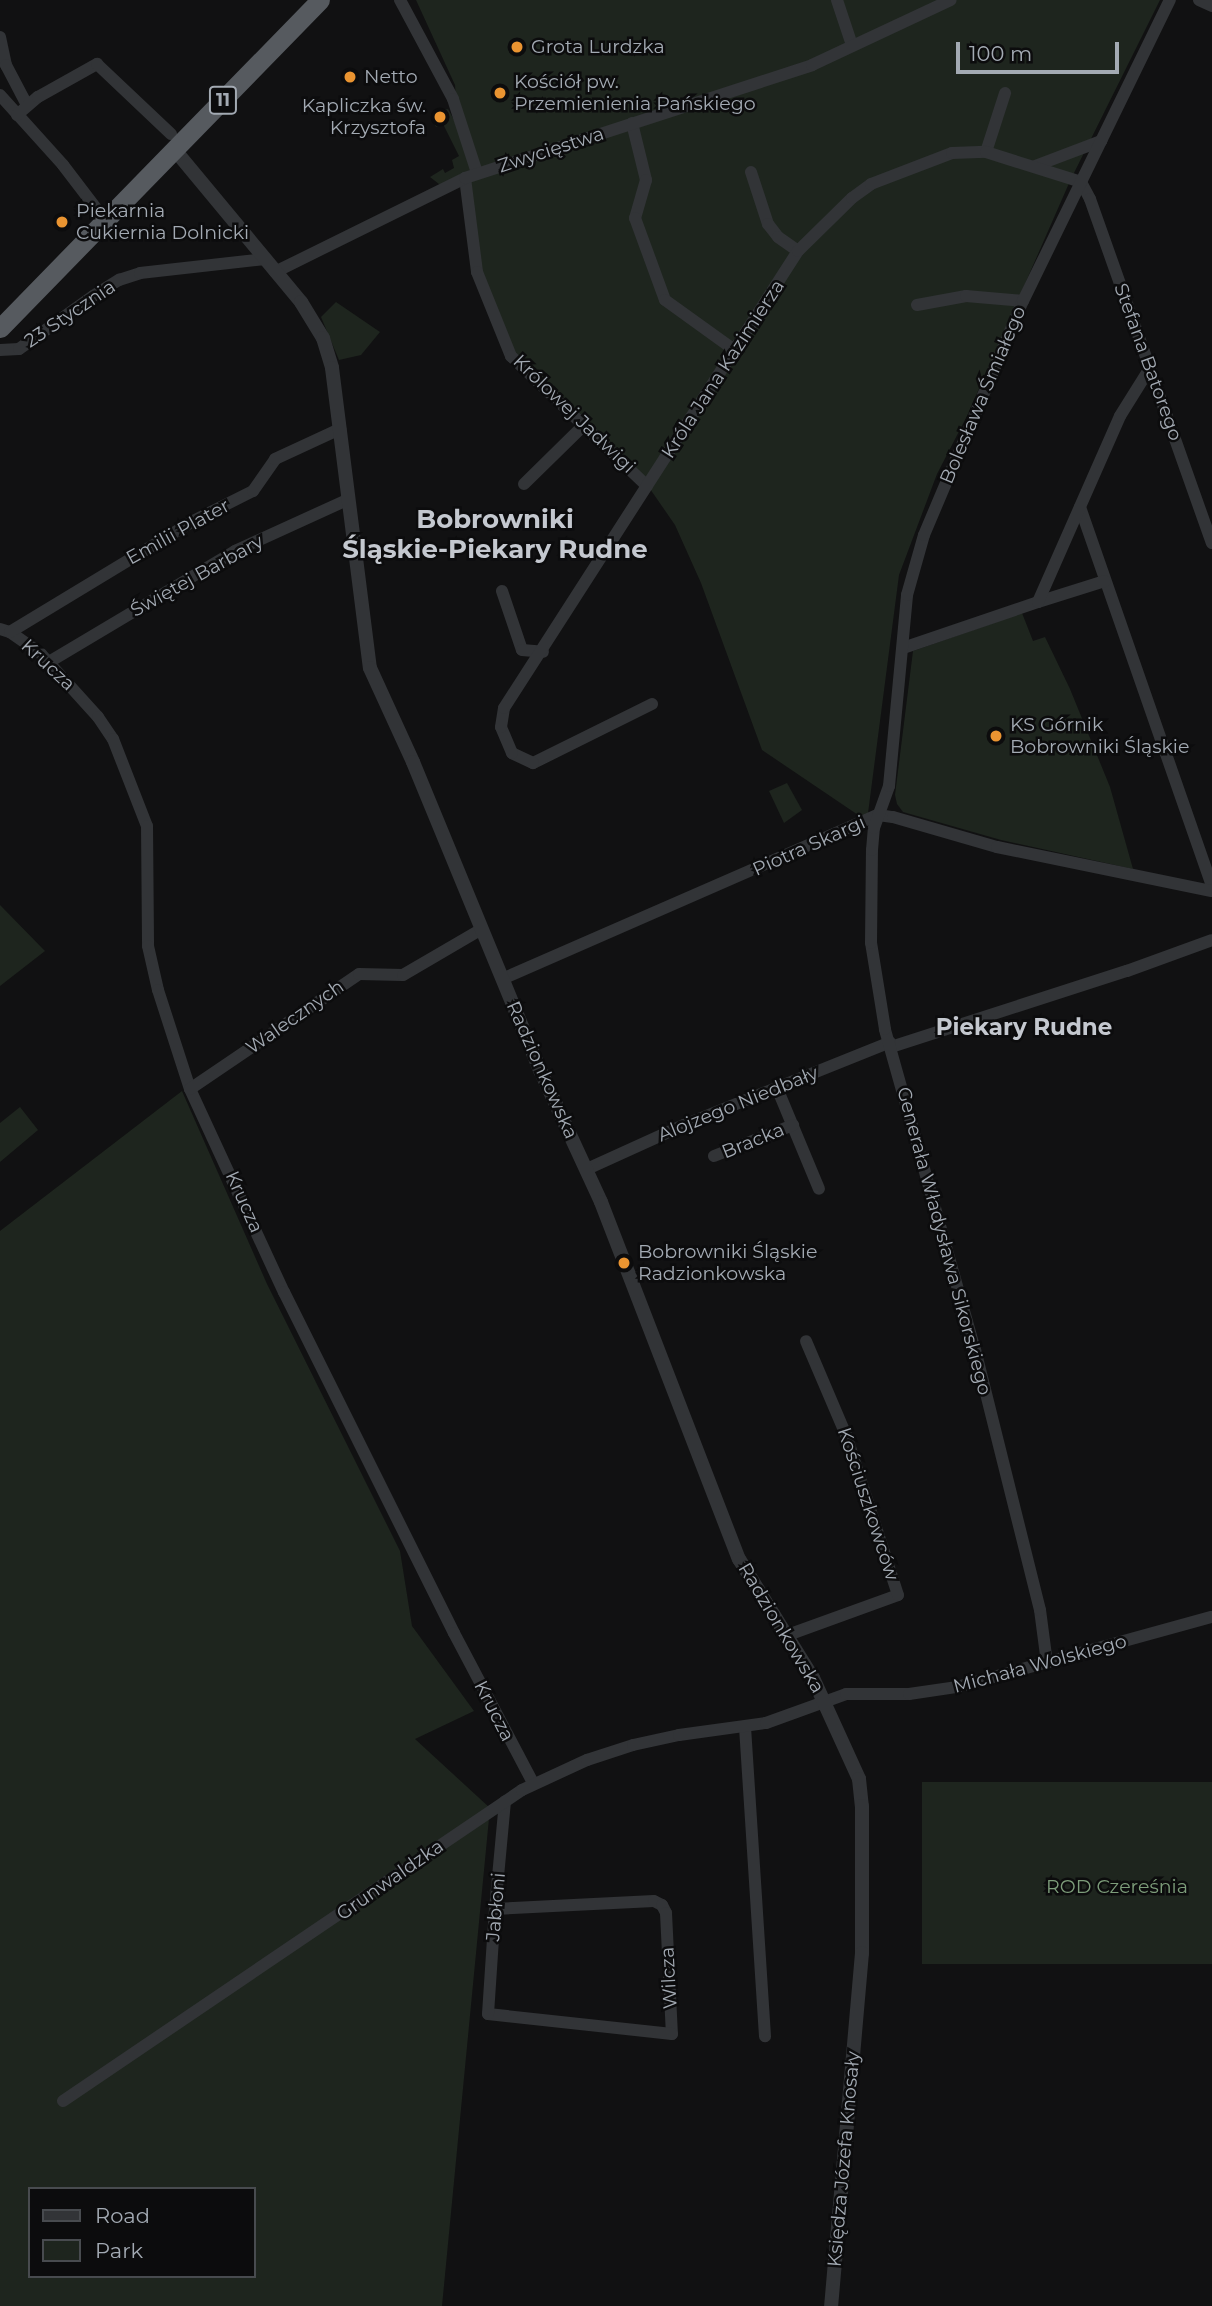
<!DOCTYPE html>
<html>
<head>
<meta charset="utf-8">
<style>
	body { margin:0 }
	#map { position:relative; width:1212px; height:2306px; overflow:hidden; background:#111112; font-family:Montserrat,sans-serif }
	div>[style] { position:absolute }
	.green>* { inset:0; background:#1e251e; transform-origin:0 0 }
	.minor>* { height:12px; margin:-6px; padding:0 6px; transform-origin:6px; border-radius:6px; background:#323437 }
	.tertiary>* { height:14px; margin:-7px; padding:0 7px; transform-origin:7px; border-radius:7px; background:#323437 }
	.trunk>* { height:19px; margin:-9.5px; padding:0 9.5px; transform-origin:9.5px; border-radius:9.5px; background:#565a5f }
	.dots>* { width:19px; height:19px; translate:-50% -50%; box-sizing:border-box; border:4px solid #0c0c0d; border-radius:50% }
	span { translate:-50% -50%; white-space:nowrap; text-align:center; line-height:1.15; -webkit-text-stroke:5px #0c0c0d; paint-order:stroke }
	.shield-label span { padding:2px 5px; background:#0c0c0d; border:2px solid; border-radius:5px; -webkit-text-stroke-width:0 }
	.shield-label { font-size:18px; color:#a3aab3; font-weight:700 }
	.poi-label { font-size:19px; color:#a3aab3 }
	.left { translate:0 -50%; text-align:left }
	.right { translate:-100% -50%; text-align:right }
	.street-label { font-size:19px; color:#a3aab3 }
	.park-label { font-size:19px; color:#7d9d7a }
	.quarter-label { font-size:23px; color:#c4c8cf; font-weight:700 }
	.district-label { font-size:26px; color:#c4c8cf; font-weight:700 }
	.legend { position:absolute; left:28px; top:2187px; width:228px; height:91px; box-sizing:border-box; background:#0c0c0d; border:2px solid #484b4f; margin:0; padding:9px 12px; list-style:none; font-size:21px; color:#a3aab3 }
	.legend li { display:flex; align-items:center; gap:14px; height:35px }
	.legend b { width:35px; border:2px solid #484b4f }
	.scale { position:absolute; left:956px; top:42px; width:163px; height:32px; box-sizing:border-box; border:4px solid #a3aab3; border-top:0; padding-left:9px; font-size:21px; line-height:24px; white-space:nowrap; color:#a3aab3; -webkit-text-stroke:5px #0c0c0d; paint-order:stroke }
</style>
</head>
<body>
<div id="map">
	<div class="green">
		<div style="clip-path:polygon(416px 0,1160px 0,1070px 181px,967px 416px,937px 474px,899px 575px,867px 821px,762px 750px,701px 583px,675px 525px,648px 486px,515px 354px,488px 303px,462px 185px,439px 184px,430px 177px,443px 169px,445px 173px,454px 168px,452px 160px,459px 156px,443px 124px,436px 127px,431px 117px,433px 112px,448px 109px,458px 127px,455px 85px)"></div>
		<div style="clip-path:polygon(336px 302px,380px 332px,361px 355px,339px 360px,321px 317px)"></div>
		<div style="clip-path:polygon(1022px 613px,1033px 641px,1045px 637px,1070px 689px,1110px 787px,1133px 869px,1001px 840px,903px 812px,897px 804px,895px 795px,913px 651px)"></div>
		<div style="clip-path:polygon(787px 783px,802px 810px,784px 823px,769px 791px)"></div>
		<div style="clip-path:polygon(0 905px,45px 951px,0 986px)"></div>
		<div style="clip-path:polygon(evenodd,182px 1091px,267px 1284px,400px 1551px,412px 1626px,474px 1711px,415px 1739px,490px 1808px,442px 2306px,0 2306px,0 1231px,182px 1091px,30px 2189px,254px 2189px,254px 2276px,30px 2276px,30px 2189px)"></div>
		<div style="clip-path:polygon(20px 1107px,38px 1130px,0 1162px,0 1123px)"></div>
		<div style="left:1212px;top:1782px;width:182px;height:290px;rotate:90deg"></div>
	</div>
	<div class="minor">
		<div style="left:400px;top:0;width:112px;rotate:61.8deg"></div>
		<div style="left:453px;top:99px;width:78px;rotate:72deg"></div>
		<div style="left:837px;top:0;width:47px;rotate:71.6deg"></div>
		<div style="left:1199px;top:0;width:14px;rotate:25deg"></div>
		<div style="left:0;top:37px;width:29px;rotate:78deg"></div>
		<div style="left:6px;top:65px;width:45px;rotate:62.3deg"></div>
		<div style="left:0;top:95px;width:94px;rotate:48deg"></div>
		<div style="left:63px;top:165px;width:69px;rotate:52.6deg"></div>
		<div style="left:17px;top:115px;width:28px;rotate:-41deg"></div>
		<div style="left:38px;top:97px;width:68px;rotate:-29.2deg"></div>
		<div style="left:97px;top:64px;width:102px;rotate:43.4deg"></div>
		<div style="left:632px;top:123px;width:59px;rotate:76.2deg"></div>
		<div style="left:646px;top:180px;width:40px;rotate:106deg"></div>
		<div style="left:635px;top:218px;width:87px;rotate:69.9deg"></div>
		<div style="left:665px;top:300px;width:87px;rotate:35.7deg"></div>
		<div style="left:986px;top:152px;width:62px;rotate:-72.1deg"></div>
		<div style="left:1035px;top:166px;width:71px;rotate:-20.7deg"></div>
		<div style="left:751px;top:172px;width:55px;rotate:71.9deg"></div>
		<div style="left:768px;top:224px;width:16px;rotate:52deg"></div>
		<div style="left:778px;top:237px;width:24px;rotate:35deg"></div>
		<div style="left:465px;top:178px;width:95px;rotate:82.7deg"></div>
		<div style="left:477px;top:272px;width:91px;rotate:68deg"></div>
		<div style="left:511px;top:356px;width:188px;rotate:43.7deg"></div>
		<div style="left:1081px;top:182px;width:19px;rotate:62deg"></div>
		<div style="left:1090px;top:199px;width:365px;rotate:70.5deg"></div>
		<div style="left:275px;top:272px;width:212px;rotate:-26.3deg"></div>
		<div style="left:465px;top:178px;width:365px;rotate:-18deg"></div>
		<div style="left:812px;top:65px;width:153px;rotate:-25.1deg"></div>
		<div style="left:917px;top:305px;width:50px;rotate:-10.4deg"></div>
		<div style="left:966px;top:296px;width:57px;rotate:5deg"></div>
		<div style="left:0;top:350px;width:19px;rotate:-3deg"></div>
		<div style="left:19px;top:349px;width:91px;rotate:-35.6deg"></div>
		<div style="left:93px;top:296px;width:31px;rotate:-32deg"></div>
		<div style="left:119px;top:280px;width:22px;rotate:-18deg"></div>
		<div style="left:140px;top:273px;width:126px;rotate:-6.4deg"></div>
		<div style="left:524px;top:484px;width:84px;rotate:-44.5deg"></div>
		<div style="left:1080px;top:507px;width:402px;rotate:70.8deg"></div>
		<div style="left:502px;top:591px;width:62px;rotate:71.3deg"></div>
		<div style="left:522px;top:650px;width:21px;rotate:5deg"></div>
		<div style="left:1038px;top:602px;width:70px;rotate:-17.4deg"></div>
		<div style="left:0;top:629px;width:10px;rotate:17deg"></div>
		<div style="left:10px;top:632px;width:38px;rotate:35deg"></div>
		<div style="left:41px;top:654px;width:85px;rotate:47.9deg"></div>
		<div style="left:98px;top:717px;width:27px;rotate:56deg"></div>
		<div style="left:113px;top:739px;width:93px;rotate:68.7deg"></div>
		<div style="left:147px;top:826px;width:120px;rotate:89.5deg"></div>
		<div style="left:148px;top:946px;width:45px;rotate:77.2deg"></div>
		<div style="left:158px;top:990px;width:104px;rotate:72.1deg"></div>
		<div style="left:190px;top:1089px;width:224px;rotate:65.2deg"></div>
		<div style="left:284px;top:1292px;width:381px;rotate:63.5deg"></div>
		<div style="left:454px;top:1633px;width:170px;rotate:62.2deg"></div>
		<div style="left:10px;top:632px;width:214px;rotate:-31.2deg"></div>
		<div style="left:193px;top:521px;width:67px;rotate:-26.6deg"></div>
		<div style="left:253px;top:491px;width:39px;rotate:-55deg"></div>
		<div style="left:275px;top:459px;width:72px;rotate:-24.8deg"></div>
		<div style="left:903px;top:648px;width:143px;rotate:-18.8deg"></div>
		<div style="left:1038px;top:602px;width:203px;rotate:-66.2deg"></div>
		<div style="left:1120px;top:416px;width:57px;rotate:-58deg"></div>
		<div style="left:49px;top:662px;width:217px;rotate:-30.8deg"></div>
		<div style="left:235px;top:551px;width:125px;rotate:-24.5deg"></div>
		<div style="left:652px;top:704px;width:133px;rotate:153.6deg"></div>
		<div style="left:533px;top:763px;width:23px;rotate:-155deg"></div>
		<div style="left:512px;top:753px;width:28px;rotate:-113deg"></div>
		<div style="left:501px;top:727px;width:19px;rotate:-81deg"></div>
		<div style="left:504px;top:708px;width:543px;rotate:-57.25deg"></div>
		<div style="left:798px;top:251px;width:76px;rotate:-44.5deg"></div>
		<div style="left:852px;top:198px;width:24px;rotate:-36deg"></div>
		<div style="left:871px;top:184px;width:87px;rotate:-20.9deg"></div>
		<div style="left:952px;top:153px;width:34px;rotate:-2deg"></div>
		<div style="left:986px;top:152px;width:100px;rotate:17.5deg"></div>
		<div style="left:502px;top:979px;width:410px;rotate:-23.6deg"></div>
		<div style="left:878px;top:815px;width:15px;rotate:8deg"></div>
		<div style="left:893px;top:817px;width:108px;rotate:16.1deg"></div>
		<div style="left:997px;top:847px;width:219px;rotate:11.6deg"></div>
		<div style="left:891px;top:1047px;width:248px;rotate:-17.9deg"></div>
		<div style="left:1127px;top:971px;width:90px;rotate:-20deg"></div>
		<div style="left:777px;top:1088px;width:109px;rotate:67.4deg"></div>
		<div style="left:190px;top:1089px;width:204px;rotate:-34.2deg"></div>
		<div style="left:359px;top:974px;width:44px;rotate:1.3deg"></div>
		<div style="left:403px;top:975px;width:89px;rotate:-30.3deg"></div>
		<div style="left:714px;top:1156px;width:85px;rotate:-21.4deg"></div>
		<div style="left:587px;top:1169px;width:107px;rotate:-24.4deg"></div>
		<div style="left:684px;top:1125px;width:222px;rotate:-21.9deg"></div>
		<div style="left:785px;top:1636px;width:120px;rotate:-19.9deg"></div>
		<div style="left:898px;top:1595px;width:168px;rotate:-108deg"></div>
		<div style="left:846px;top:1435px;width:102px;rotate:-113.1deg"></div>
		<div style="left:1047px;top:1663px;width:53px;rotate:-97.5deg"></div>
		<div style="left:1040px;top:1610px;width:268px;rotate:-104deg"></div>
		<div style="left:975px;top:1350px;width:333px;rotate:-105.7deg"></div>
		<div style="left:885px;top:1029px;width:87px;rotate:-99.2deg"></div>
		<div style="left:871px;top:943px;width:93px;rotate:-89.4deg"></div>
		<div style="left:872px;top:850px;width:22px;rotate:-85deg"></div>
		<div style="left:874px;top:828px;width:45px;rotate:-70.3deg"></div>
		<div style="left:889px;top:786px;width:192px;rotate:-84.6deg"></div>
		<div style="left:907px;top:595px;width:62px;rotate:-74.2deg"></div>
		<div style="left:924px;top:535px;width:254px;rotate:-67.1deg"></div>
		<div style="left:1023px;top:301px;width:335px;rotate:-64deg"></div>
		<div style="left:745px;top:1727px;width:310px;rotate:86.3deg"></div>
		<div style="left:495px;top:1909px;width:159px;rotate:-2.9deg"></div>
		<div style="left:654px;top:1901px;width:9px;rotate:27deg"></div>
		<div style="left:662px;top:1905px;width:9px;rotate:63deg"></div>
		<div style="left:666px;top:1913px;width:121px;rotate:87.2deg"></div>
		<div style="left:672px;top:2034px;width:185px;rotate:-173.8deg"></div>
		<div style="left:488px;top:2014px;width:105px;rotate:-86.2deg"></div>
		<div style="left:495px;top:1909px;width:108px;rotate:-84.7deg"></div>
		<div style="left:63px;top:2101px;width:554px;rotate:-34.12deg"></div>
		<div style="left:522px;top:1790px;width:72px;rotate:-24.8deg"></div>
		<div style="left:587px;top:1760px;width:48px;rotate:-18.1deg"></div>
		<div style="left:633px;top:1745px;width:47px;rotate:-12.3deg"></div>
		<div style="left:679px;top:1735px;width:88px;rotate:-7.9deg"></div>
		<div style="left:766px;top:1723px;width:85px;rotate:-19.9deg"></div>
		<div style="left:846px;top:1694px;width:63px"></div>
		<div style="left:909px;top:1694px;width:49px;rotate:-8.3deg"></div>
		<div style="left:957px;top:1687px;width:264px;rotate:-15.4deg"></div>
	</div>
	<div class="tertiary">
		<div style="left:174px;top:149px;width:199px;rotate:50.3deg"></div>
		<div style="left:301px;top:302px;width:42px;rotate:58.6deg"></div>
		<div style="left:323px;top:338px;width:31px;rotate:73deg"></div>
		<div style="left:332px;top:368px;width:302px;rotate:82.8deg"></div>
		<div style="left:370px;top:668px;width:103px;rotate:65.4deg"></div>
		<div style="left:413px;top:762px;width:335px;rotate:67.6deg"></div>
		<div style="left:541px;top:1072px;width:143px;rotate:65.2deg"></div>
		<div style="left:601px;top:1202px;width:383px;rotate:68.9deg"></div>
		<div style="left:739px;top:1559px;width:140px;rotate:58.1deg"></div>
		<div style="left:813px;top:1678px;width:111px;rotate:65.5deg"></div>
		<div style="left:859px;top:1779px;width:27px;rotate:84deg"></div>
		<div style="left:862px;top:1806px;width:147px;rotate:90deg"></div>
		<div style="left:862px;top:1953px;width:354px;rotate:95deg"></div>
	</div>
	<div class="trunk">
		<div style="left:0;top:328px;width:458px;rotate:-45.7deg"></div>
	</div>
	<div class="dots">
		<div style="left:517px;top:47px;background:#ea9431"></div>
		<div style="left:350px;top:77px;background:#ea9431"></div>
		<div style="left:500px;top:93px;background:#ea9431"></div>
		<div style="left:440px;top:117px;background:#ea9431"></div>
		<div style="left:62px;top:222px;background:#ea9431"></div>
		<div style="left:996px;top:736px;background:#ea9431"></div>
		<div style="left:624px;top:1263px;background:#ea9431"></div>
	</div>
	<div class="shield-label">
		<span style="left:223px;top:100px">11</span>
	</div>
	<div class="poi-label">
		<span class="left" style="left:531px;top:47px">Grota Lurdzka</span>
		<span class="left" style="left:364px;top:77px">Netto</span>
		<span class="left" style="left:514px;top:93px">Kościół pw.<br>Przemienienia Pańskiego</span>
		<span class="right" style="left:426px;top:117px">Kapliczka św.<br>Krzysztofa</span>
		<span class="left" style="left:76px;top:222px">Piekarnia<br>Cukiernia Dolnicki</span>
		<span class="left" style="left:1010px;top:736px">KS Górnik<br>Bobrowniki Śląskie</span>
		<span class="left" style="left:638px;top:1263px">Bobrowniki Śląskie<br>Radzionkowska</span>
	</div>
	<div class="street-label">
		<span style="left:551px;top:150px;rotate:-18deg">Zwycięstwa</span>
		<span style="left:70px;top:314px;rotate:-34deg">23 Stycznia</span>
		<span style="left:1148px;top:362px;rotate:70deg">Stefana Batorego</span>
		<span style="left:723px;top:369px;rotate:-57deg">Króla Jana Kazimierza</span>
		<span style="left:983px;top:395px;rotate:-67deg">Bolesława Śmiałego</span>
		<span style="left:574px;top:414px;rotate:44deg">Królowej Jadwigi</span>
		<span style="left:178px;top:532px;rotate:-29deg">Emilii Plater</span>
		<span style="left:197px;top:576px;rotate:-29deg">Świętej Barbary</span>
		<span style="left:48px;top:665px;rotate:43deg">Krucza</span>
		<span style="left:809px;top:846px;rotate:-24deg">Piotra Skargi</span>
		<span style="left:295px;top:1017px;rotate:-35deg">Walecznych</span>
		<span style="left:542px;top:1070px;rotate:66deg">Radzionkowska</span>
		<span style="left:738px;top:1104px;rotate:-22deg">Alojzego Niedbały</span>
		<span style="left:753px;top:1141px;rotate:-22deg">Bracka</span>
		<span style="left:244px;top:1202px;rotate:66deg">Krucza</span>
		<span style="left:944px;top:1241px;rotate:75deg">Generała Władysława Sikorskiego</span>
		<span style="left:868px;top:1504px;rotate:72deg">Kościuszkowców</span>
		<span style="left:781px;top:1628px;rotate:59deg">Radzionkowska</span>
		<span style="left:1040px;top:1664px;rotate:-15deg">Michała Wolskiego</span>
		<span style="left:494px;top:1711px;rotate:63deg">Krucza</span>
		<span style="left:390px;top:1880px;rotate:-35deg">Grunwaldzka</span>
		<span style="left:496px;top:1907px;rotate:-85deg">Jabłoni</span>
		<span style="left:669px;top:1978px;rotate:-93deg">Wilcza</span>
		<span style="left:844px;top:2159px;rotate:-85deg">Księdza Józefa Knosały</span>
	</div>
	<div class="park-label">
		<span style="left:1117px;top:1887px">ROD Czereśnia</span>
	</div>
	<div class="quarter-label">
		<span style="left:1024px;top:1027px">Piekary Rudne</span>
	</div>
	<div class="district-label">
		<span style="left:495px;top:535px">Bobrowniki<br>Śląskie-Piekary Rudne</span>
	</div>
	<ul class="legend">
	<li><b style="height:9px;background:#323437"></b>Road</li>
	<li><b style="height:19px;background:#1e251e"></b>Park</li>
	</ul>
	<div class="scale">100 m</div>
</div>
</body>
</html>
